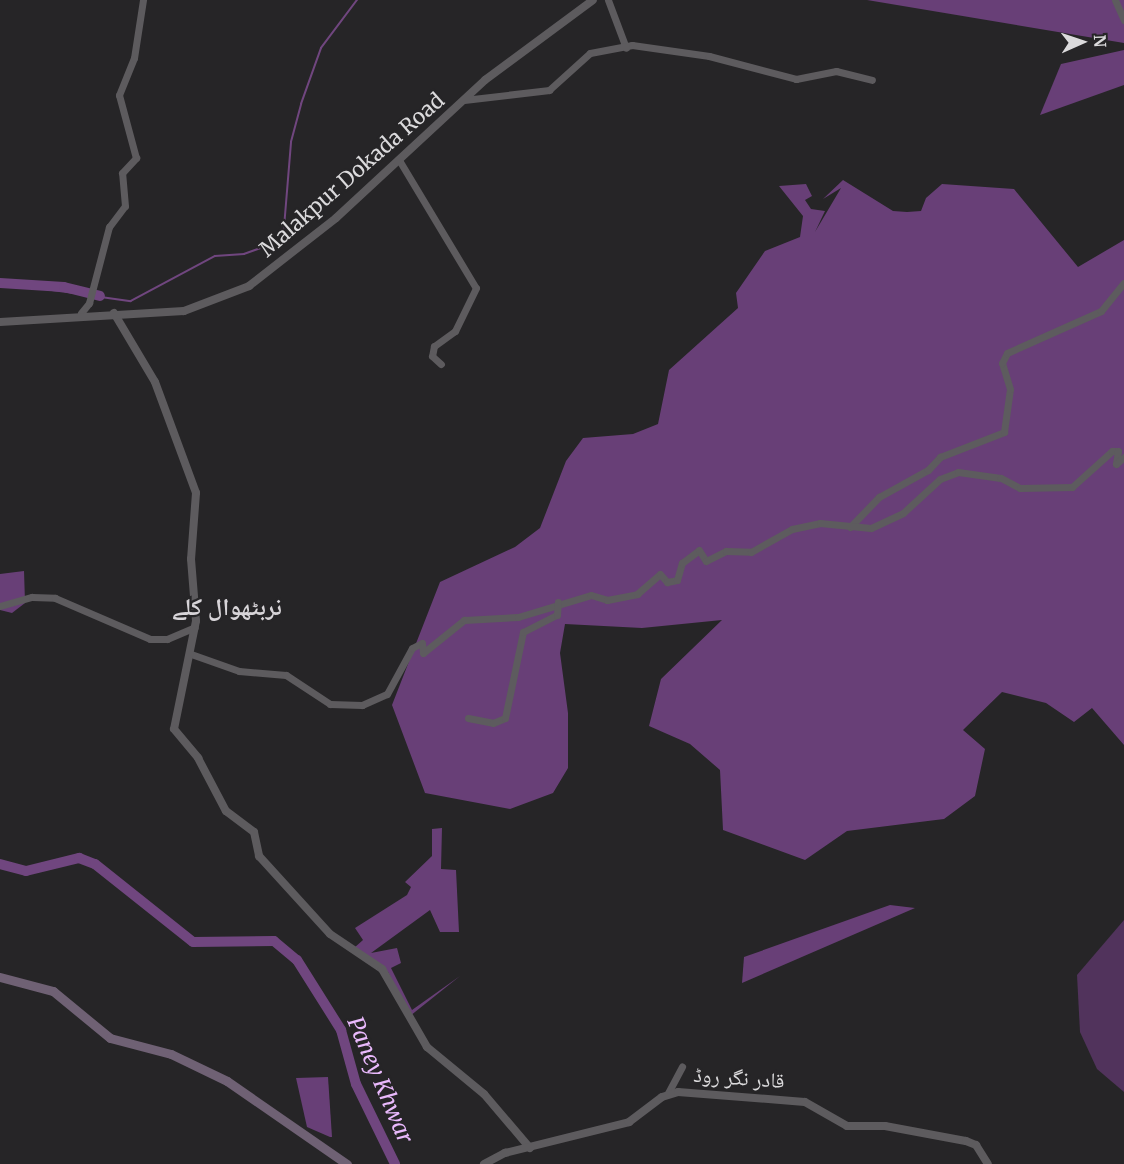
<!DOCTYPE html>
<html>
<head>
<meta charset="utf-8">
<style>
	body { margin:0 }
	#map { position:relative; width:1124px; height:1164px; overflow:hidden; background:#262527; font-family:Merriweather,"Noto Naskh Arabic",serif }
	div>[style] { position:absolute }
	.green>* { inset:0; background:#51335c }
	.forest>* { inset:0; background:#683f77 }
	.stream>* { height:1.5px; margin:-0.75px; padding:0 0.75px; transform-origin:0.75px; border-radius:0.75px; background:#70467f }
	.river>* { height:10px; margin:-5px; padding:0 5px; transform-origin:5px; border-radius:5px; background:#70467f }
	.minor>* { height:7px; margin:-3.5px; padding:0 3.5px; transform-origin:3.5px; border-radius:3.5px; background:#5d5b5e }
	.tertiary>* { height:8px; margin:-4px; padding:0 4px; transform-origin:4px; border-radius:4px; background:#5d5b5e }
	.secondary>* { height:9px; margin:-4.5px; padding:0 4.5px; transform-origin:4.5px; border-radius:4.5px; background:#6f6174 }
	span { translate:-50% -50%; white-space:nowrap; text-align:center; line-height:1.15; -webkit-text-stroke:4.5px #262527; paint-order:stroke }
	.street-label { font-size:21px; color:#dbdadc }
	.water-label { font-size:22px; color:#e9b9fc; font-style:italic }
	.quarter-label { font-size:24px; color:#d7d4d8; font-weight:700 }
	.north { position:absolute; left:1052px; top:12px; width:60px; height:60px; -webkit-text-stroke:4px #262527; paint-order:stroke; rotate:87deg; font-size:16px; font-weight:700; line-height:24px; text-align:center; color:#dbdadc }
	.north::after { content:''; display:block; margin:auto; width:21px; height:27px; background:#dbdadc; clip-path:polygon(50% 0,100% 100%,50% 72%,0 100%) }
</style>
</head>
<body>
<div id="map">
	<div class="green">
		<div style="clip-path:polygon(1124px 920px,1124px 1092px,1097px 1069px,1080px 1032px,1077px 975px)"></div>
	</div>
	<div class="forest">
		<div style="clip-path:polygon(867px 0,1124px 0,1124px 43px)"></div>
		<div style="clip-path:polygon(1124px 50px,1124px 85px,1040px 115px,1061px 64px)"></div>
		<div style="clip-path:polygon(843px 180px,893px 211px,907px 212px,921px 211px,926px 198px,942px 184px,1014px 189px,1078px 267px,1124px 240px,1124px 745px,1092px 708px,1074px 722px,1046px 703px,1002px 692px,963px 730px,985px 749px,975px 796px,944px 819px,847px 831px,805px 860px,723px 830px,720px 770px,690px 744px,649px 726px,661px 679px,722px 620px,642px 628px,565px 624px,560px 653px,568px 713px,568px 768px,553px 793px,510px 809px,425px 793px,392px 705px,440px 582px,515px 547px,540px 528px,566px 461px,583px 438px,633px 434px,658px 424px,669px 370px,738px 308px,736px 293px,765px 251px,800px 237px,803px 216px,779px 186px,806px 184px,812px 196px,805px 200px,811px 209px,825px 211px,815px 232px,841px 188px,823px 199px)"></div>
		<div style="clip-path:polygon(24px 571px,25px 603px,12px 613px,0 610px,0 574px)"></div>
		<div style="clip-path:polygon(442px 828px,441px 869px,456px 870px,459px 932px,440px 932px,430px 910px,371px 953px,397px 948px,401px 963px,391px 968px,412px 1010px,460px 976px,410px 1016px,388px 972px,354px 948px,363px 940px,355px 928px,407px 895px,411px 887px,405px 882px,432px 856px,432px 829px)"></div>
		<div style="clip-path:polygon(890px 905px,915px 908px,742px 983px,744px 957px)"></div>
		<div style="clip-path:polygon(328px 1077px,332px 1137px,330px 1137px,307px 1127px,296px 1078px)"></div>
	</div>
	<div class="stream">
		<div style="left:0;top:283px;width:82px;rotate:7.7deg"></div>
		<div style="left:94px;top:296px;width:37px;rotate:8deg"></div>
		<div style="left:131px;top:301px;width:95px;rotate:-28.2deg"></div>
		<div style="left:215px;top:256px;width:29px;rotate:-4deg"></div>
		<div style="left:244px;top:254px;width:41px;rotate:-19.7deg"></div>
		<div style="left:283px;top:240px;width:98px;rotate:-85.3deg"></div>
		<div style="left:291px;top:142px;width:39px;rotate:-75deg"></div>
		<div style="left:301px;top:104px;width:59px;rotate:-70.3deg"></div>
		<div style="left:321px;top:48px;width:60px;rotate:-53.1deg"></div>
	</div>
	<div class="river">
		<div style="left:0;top:283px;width:64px;rotate:3.6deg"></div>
		<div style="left:64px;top:287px;width:37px;rotate:14deg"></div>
		<div style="left:0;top:864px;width:27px;rotate:15deg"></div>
		<div style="left:26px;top:871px;width:55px;rotate:-13.8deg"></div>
		<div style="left:79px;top:858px;width:17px;rotate:21deg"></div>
		<div style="left:95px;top:864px;width:125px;rotate:38.5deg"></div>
		<div style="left:193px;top:942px;width:81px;rotate:-0.7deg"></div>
		<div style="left:274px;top:941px;width:30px;rotate:40deg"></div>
		<div style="left:297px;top:960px;width:83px;rotate:57.8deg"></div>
		<div style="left:341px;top:1030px;width:56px;rotate:74.5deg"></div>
		<div style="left:356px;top:1084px;width:89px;rotate:64deg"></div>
	</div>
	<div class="minor">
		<div style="left:608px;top:0;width:51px;rotate:69.4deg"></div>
		<div style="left:1115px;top:0;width:22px;rotate:66deg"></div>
		<div style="left:464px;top:100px;width:86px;rotate:-6.7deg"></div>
		<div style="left:549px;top:90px;width:55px;rotate:-42.1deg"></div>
		<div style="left:590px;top:53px;width:43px;rotate:-10.8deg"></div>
		<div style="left:632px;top:45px;width:78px;rotate:8.1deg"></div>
		<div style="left:709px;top:56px;width:90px;rotate:14.8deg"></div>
		<div style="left:796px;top:79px;width:41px;rotate:-11.3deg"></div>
		<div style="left:836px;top:71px;width:37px;rotate:14deg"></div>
		<div style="left:399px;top:160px;width:149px;rotate:59deg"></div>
		<div style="left:476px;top:288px;width:48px;rotate:116deg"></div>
		<div style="left:455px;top:331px;width:26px;rotate:144deg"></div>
		<div style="left:434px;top:346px;width:10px;rotate:101deg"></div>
		<div style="left:432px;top:356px;width:12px;rotate:42deg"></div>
		<div style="left:81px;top:313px;width:13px;rotate:-51deg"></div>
		<div style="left:89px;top:303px;width:79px;rotate:-75.3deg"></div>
		<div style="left:109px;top:227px;width:26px;rotate:-53deg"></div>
		<div style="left:125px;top:206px;width:33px;rotate:-95deg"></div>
		<div style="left:122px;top:173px;width:21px;rotate:-47deg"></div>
		<div style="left:136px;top:158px;width:65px;rotate:-105.1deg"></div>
		<div style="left:119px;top:95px;width:40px;rotate:-68deg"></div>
		<div style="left:134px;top:58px;width:59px;rotate:-81.2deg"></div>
		<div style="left:850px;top:527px;width:42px;rotate:-46deg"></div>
		<div style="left:879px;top:497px;width:56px;rotate:-28.9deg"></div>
		<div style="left:928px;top:470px;width:18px;rotate:-47deg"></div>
		<div style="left:940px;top:457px;width:69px;rotate:-21.3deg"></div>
		<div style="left:1004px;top:432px;width:43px;rotate:-82.1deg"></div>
		<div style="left:1010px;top:389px;width:27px;rotate:-107deg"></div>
		<div style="left:1002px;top:363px;width:11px;rotate:-63deg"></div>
		<div style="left:1007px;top:353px;width:103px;rotate:-24.1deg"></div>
		<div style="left:1101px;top:311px;width:36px;rotate:-51deg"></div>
		<div style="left:0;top:606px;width:33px;rotate:-16deg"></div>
		<div style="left:32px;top:597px;width:23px;rotate:2deg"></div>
		<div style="left:55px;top:598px;width:103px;rotate:23.3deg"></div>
		<div style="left:150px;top:639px;width:17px"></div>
		<div style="left:167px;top:639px;width:30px;rotate:-23deg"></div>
		<div style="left:191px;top:654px;width:51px;rotate:19.5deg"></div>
		<div style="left:239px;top:671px;width:47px;rotate:4.9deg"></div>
		<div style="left:286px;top:675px;width:53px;rotate:33.4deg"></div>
		<div style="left:330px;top:704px;width:32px;rotate:2deg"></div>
		<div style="left:362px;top:705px;width:27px;rotate:-24deg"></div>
		<div style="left:387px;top:694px;width:52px;rotate:-61.5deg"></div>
		<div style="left:412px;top:648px;width:11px;rotate:-27deg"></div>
		<div style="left:422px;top:643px;width:10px;rotate:84deg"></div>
		<div style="left:423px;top:653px;width:53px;rotate:-38.8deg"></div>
		<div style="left:464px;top:620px;width:54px;rotate:-3.2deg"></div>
		<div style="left:518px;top:617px;width:76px;rotate:-16.8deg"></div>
		<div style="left:591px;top:595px;width:17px;rotate:17deg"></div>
		<div style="left:607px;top:600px;width:31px;rotate:-11deg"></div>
		<div style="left:637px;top:594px;width:30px;rotate:-41deg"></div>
		<div style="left:660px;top:574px;width:11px;rotate:49deg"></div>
		<div style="left:667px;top:582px;width:10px;rotate:-11deg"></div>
		<div style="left:677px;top:580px;width:18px;rotate:-74deg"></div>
		<div style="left:682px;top:563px;width:21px;rotate:-37deg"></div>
		<div style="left:699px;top:550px;width:13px;rotate:58deg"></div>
		<div style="left:706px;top:561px;width:22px;rotate:-27deg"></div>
		<div style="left:726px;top:551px;width:25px;rotate:2deg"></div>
		<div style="left:751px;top:552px;width:47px;rotate:-29.3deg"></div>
		<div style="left:792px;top:529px;width:29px;rotate:-12deg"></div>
		<div style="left:820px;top:523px;width:51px;rotate:5.6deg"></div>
		<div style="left:871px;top:528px;width:35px;rotate:-25deg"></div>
		<div style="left:903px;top:513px;width:50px;rotate:-42.6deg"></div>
		<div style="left:940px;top:479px;width:19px;rotate:-21deg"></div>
		<div style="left:958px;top:472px;width:43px;rotate:7.9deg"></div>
		<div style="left:1001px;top:478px;width:21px;rotate:28deg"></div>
		<div style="left:1020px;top:488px;width:52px;rotate:-1.1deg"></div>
		<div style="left:1072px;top:487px;width:54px;rotate:-42deg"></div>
		<div style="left:1112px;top:451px;width:6px"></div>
		<div style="left:1118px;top:451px;width:13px;rotate:99deg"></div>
		<div style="left:1116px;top:464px;width:11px;rotate:-41deg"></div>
		<div style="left:468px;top:718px;width:25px;rotate:11deg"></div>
		<div style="left:493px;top:723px;width:13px;rotate:-23deg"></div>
		<div style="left:505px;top:718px;width:88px;rotate:-78.2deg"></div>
		<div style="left:523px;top:632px;width:38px;rotate:-27deg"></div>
		<div style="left:557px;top:615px;width:13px;rotate:-86deg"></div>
		<div style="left:668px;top:1093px;width:30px;rotate:-62deg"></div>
	</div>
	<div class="tertiary">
		<div style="left:114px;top:313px;width:80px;rotate:59.3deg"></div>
		<div style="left:155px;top:382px;width:118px;rotate:69.7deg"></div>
		<div style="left:196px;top:493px;width:66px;rotate:94.3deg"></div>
		<div style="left:191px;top:559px;width:62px;rotate:85.4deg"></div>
		<div style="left:196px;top:621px;width:110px;rotate:101.5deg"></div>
		<div style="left:174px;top:729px;width:38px;rotate:50deg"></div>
		<div style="left:198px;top:758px;width:60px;rotate:62.2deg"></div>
		<div style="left:226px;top:811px;width:35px;rotate:37deg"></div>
		<div style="left:254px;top:832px;width:25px;rotate:78deg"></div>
		<div style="left:259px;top:856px;width:105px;rotate:47.7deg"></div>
		<div style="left:330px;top:934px;width:63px;rotate:33.9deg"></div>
		<div style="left:382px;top:969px;width:90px;rotate:60deg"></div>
		<div style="left:427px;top:1047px;width:74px;rotate:39.5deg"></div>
		<div style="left:484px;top:1094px;width:71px;rotate:49.6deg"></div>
		<div style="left:0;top:322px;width:184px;rotate:-3.4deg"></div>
		<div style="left:184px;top:311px;width:70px;rotate:-21deg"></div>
		<div style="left:249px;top:286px;width:110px;rotate:-38deg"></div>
		<div style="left:336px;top:218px;width:203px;rotate:-42.8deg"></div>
		<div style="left:485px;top:80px;width:134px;rotate:-36.5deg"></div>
		<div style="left:484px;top:1164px;width:24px;rotate:-28deg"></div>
		<div style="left:505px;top:1153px;width:128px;rotate:-14deg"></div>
		<div style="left:629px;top:1122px;width:41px;rotate:-37.1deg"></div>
		<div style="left:662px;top:1097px;width:17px;rotate:-17deg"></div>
		<div style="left:678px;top:1092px;width:127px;rotate:4.5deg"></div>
		<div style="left:805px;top:1102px;width:48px;rotate:29.7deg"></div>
		<div style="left:847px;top:1126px;width:38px"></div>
		<div style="left:885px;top:1126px;width:82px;rotate:10.5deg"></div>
		<div style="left:966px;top:1141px;width:11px;rotate:22deg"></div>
		<div style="left:976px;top:1145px;width:22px;rotate:58deg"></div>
	</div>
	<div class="secondary">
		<div style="left:0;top:977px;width:55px;rotate:14.8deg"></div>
		<div style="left:53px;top:991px;width:74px;rotate:39.5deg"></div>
		<div style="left:110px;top:1038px;width:63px;rotate:14.7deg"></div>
		<div style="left:171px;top:1054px;width:62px;rotate:25.7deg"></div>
		<div style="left:227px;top:1081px;width:146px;rotate:34.7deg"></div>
	</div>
	<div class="street-label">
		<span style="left:352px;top:175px;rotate:-41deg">Malakpur Dokada Road</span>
		<span style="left:739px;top:1078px;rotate:4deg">قادر نگر روڈ</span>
	</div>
	<div class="water-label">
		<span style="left:380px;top:1080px;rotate:67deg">Paney Khwar</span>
	</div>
	<div class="quarter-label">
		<span style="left:227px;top:607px">نربٹھوال کلے</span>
	</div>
	<div class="north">N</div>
</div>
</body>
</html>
